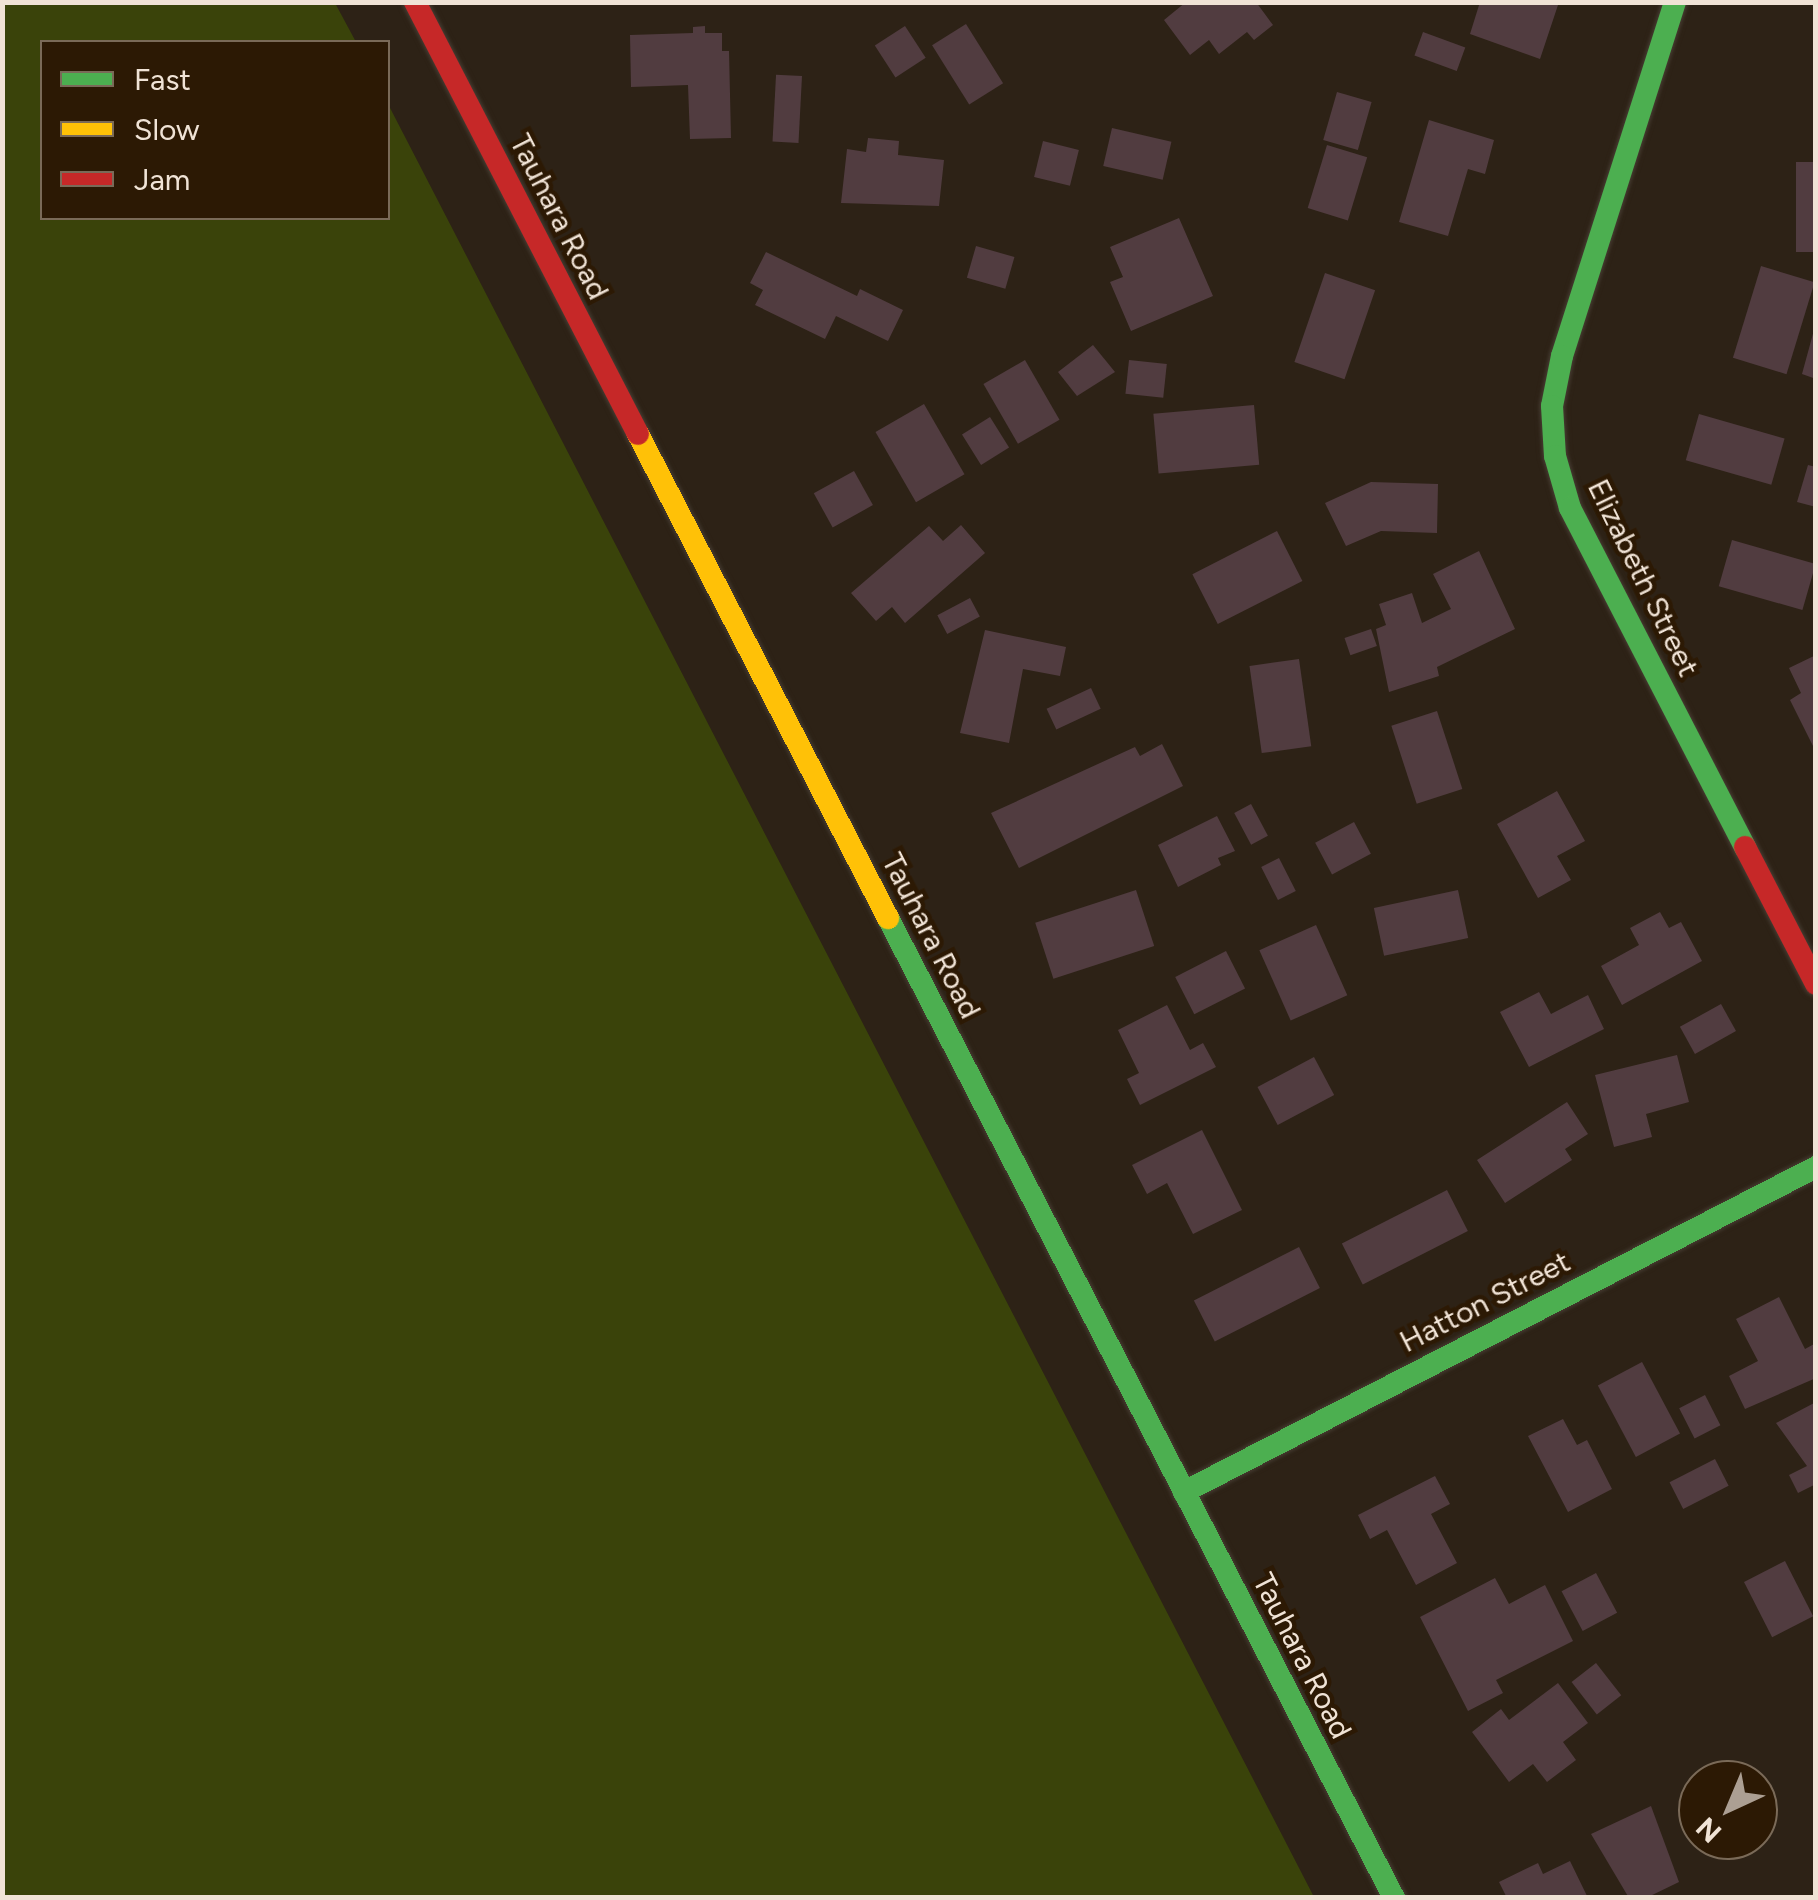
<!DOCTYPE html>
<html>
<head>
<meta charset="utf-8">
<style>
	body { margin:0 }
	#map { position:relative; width:1818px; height:1900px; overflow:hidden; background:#2d2216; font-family:Figtree,sans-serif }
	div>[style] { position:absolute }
	.green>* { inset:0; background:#3a430a }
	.building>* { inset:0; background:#513c40; transform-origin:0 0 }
	.roads { filter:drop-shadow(0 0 2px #473d33) drop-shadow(0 0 2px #473d33) }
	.fast>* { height:22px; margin:-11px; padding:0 11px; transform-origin:11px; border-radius:11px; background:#4caf50 }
	.slow>* { height:22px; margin:-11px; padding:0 11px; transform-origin:11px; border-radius:11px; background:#ffc107 }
	.jam>* { height:22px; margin:-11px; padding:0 11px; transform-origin:11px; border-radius:11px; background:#c62828 }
	span { translate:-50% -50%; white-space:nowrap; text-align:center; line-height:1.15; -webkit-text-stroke:9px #2c1904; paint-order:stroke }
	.street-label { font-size:30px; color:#f0e3d6 }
	.frame { position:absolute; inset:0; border:5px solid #f0e3d6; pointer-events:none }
	.legend { position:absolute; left:40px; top:40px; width:350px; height:180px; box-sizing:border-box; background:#2c1904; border:2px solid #7a6a58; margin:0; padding:12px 18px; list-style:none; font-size:30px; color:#f0e3d6 }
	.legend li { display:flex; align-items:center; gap:20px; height:50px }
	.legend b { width:50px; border:2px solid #7a6a58 }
	.north { position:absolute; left:1678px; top:1760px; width:100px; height:100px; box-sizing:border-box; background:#2c1904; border:2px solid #7a6a58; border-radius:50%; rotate:224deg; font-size:28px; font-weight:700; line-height:40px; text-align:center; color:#f0e3d6 }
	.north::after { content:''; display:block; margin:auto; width:35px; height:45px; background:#ac9f93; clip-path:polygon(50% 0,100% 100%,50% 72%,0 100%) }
</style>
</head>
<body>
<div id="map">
	<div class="green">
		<div style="clip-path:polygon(3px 2px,335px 3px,356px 42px,42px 42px,42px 218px,388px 218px,388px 104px,1314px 1897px,3px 1897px)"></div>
	</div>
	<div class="building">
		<div style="clip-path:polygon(1186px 2px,1256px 2px,1273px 25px,1254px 40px,1247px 32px,1219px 54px,1209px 40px,1190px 55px,1164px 20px)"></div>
		<div style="clip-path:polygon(1480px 2px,1559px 2px,1540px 59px,1470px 34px)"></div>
		<div style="left:966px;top:24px;width:70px;height:40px;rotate:58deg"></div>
		<div style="clip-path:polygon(705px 26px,705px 33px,722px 33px,722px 51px,729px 51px,731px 138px,690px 139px,688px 85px,631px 87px,630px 35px,693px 33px,693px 27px)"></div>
		<div style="left:905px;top:26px;width:38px;height:36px;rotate:57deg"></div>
		<div style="left:1423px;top:32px;width:45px;height:25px;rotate:20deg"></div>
		<div style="left:802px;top:76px;width:67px;height:26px;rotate:93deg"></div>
		<div style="left:1337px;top:92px;width:36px;height:50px;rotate:16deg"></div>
		<div style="clip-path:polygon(1429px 120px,1494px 140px,1485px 174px,1468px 169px,1448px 236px,1399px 222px)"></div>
		<div style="left:1112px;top:128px;width:61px;height:39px;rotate:13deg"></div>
		<div style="clip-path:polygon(868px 138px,899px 141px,898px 155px,944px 160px,939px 206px,841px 203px,847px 149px,866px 152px)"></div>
		<div style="left:1043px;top:141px;width:37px;height:37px;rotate:14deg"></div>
		<div style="left:1327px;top:145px;width:42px;height:66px;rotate:17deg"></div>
		<div style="left:1796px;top:162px;width:20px;height:90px"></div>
		<div style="clip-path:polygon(1179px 218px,1213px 296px,1131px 331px,1110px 282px,1123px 277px,1110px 247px)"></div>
		<div style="left:976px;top:246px;width:40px;height:33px;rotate:16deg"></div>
		<div style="clip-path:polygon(766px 252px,857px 296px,860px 289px,903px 310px,888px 341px,836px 316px,825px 339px,755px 305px,763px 290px,750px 283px)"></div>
		<div style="left:1761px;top:266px;width:56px;height:96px;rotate:17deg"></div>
		<div style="left:1325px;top:273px;width:53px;height:94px;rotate:19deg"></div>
		<div style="clip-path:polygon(1814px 330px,1816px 331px,1816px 379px,1802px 374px)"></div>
		<div style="clip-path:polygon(1093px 345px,1115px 372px,1077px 396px,1058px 372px)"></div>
		<div style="left:1025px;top:360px;width:69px;height:48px;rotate:60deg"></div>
		<div style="left:1129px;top:360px;width:38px;height:34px;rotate:6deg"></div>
		<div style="left:924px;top:404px;width:81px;height:56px;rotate:60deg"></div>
		<div style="left:1254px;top:405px;width:60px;height:101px;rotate:85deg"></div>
		<div style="left:1699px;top:414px;width:89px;height:48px;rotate:16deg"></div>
		<div style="left:990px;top:417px;width:36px;height:33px;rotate:58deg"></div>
		<div style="clip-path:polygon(1808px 465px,1816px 467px,1816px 507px,1797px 502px)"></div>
		<div style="left:854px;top:471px;width:39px;height:46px;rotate:61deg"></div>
		<div style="clip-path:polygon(1371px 482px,1438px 484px,1437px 533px,1381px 531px,1346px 546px,1325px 503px)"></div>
		<div style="clip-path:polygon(961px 525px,985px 553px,905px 623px,892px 607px,876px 621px,851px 593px,929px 526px,943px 541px)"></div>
		<div style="left:1277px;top:531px;width:56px;height:95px;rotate:63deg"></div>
		<div style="left:1732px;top:540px;width:87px;height:48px;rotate:16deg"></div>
		<div style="clip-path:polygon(1479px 551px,1515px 629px,1437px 667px,1439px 676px,1389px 692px,1376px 629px,1386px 625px,1379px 604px,1412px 593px,1422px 623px,1451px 609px,1433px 574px)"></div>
		<div style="left:970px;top:598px;width:21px;height:37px;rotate:62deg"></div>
		<div style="left:1371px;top:629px;width:18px;height:28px;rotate:71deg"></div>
		<div style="clip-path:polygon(985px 630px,1066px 647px,1060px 676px,1023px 669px,1009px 743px,960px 733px)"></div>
		<div style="clip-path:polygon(1816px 655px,1816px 752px,1790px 700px,1801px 693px,1789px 668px)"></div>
		<div style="left:1299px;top:659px;width:88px;height:50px;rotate:82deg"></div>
		<div style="left:1091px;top:688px;width:23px;height:49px;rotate:65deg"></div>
		<div style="left:1437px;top:711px;width:82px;height:48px;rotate:72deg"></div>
		<div style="clip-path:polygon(1162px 744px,1183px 786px,1019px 868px,991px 813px,1135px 747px,1140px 756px)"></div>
		<div style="clip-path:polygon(1557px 791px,1585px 841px,1557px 856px,1571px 880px,1538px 898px,1497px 824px)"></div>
		<div style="left:1251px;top:804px;width:36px;height:19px;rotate:62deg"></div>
		<div style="clip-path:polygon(1217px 816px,1235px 851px,1218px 858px,1221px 865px,1178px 887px,1158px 845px)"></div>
		<div style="left:1354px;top:822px;width:36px;height:44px;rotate:62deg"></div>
		<div style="left:1279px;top:858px;width:37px;height:20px;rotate:63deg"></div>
		<div style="left:1136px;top:890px;width:59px;height:106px;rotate:72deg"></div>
		<div style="left:1458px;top:890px;width:49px;height:86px;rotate:78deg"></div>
		<div style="clip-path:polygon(1660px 912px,1669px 928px,1681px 922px,1702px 961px,1622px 1005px,1601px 966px,1639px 945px,1630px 928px)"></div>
		<div style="left:1316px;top:925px;width:77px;height:62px;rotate:66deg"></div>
		<div style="left:1226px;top:951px;width:42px;height:57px;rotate:63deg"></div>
		<div style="clip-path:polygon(1539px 992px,1551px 1014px,1588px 995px,1604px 1029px,1529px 1067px,1500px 1012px)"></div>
		<div style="left:1721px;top:1004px;width:31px;height:47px;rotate:61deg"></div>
		<div style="clip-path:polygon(1167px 1005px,1190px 1050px,1203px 1043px,1216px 1067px,1140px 1105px,1127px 1079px,1139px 1073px,1118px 1030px)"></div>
		<div style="clip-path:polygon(1677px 1055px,1689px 1102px,1646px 1114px,1652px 1137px,1614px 1147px,1595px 1075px)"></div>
		<div style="left:1314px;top:1057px;width:43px;height:64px;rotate:62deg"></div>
		<div style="clip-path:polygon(1567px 1102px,1588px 1134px,1565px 1149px,1572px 1160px,1505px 1203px,1477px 1160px)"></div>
		<div style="clip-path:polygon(1202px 1130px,1242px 1210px,1193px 1234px,1167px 1183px,1147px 1194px,1132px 1165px)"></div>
		<div style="left:1447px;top:1190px;width:46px;height:118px;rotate:63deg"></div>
		<div style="left:1299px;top:1247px;width:46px;height:118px;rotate:63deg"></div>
		<div style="clip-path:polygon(1779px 1297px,1805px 1349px,1816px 1343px,1816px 1378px,1745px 1409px,1729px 1376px,1758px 1361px,1736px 1319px)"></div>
		<div style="left:1642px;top:1362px;width:81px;height:50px;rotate:62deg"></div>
		<div style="left:1705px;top:1395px;width:34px;height:29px;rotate:63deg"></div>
		<div style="clip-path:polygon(1816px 1402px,1816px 1484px,1798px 1493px,1789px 1475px,1807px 1466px,1776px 1423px)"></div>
		<div style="clip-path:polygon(1563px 1419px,1577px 1445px,1587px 1440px,1612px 1489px,1568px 1512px,1528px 1436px)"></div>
		<div style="left:1715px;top:1459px;width:30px;height:51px;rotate:63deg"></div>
		<div style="clip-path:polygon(1435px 1476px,1450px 1504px,1431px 1514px,1457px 1563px,1416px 1585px,1387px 1530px,1370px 1539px,1358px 1515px)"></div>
		<div style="left:1785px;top:1561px;width:62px;height:46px;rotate:63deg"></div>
		<div style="left:1596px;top:1573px;width:45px;height:39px;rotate:62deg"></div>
		<div style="clip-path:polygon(1495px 1578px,1509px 1604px,1545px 1585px,1573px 1641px,1496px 1680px,1503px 1693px,1468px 1711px,1420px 1617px)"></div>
		<div style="left:1596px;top:1663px;width:41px;height:31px;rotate:52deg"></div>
		<div style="clip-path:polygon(1558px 1683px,1588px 1723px,1563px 1742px,1576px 1760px,1547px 1782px,1533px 1764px,1509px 1782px,1472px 1732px,1501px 1709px,1509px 1720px)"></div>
		<div style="clip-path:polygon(1651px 1806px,1679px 1882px,1646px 1898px,1629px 1898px,1591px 1834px)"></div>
		<div style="clip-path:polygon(1570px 1861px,1588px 1898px,1507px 1898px,1499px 1882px,1538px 1863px,1543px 1874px)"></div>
	</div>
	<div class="roads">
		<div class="fast">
			<div style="left:1675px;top:2px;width:372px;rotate:107.7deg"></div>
			<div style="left:1562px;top:356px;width:51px;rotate:101.3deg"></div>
			<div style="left:1552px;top:406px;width:50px;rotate:86.6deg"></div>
			<div style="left:1555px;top:456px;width:54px;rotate:73.9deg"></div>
			<div style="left:1570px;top:508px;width:382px;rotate:62.7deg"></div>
			<div style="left:888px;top:918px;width:1103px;rotate:62.69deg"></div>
			<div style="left:1184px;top:1492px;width:711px;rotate:-27.21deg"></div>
		</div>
		<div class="slow">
			<div style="left:638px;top:434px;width:545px;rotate:62.68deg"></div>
		</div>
		<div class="jam">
			<div style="left:415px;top:2px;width:486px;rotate:62.7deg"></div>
			<div style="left:1745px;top:847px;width:154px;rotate:62.6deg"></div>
		</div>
	</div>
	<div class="street-label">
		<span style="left:559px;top:217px;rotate:63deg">Tauhara Road</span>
		<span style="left:1643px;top:578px;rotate:64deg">Elizabeth Street</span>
		<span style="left:931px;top:936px;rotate:63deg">Tauhara Road</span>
		<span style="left:1485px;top:1302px;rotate:-27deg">Hatton Street</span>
		<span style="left:1302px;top:1656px;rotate:63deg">Tauhara Road</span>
	</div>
	<div class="frame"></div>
	<ul class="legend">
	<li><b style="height:12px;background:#4caf50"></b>Fast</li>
	<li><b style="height:12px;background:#ffc107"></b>Slow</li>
	<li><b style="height:12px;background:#c62828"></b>Jam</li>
	</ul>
	<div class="north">N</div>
</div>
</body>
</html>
